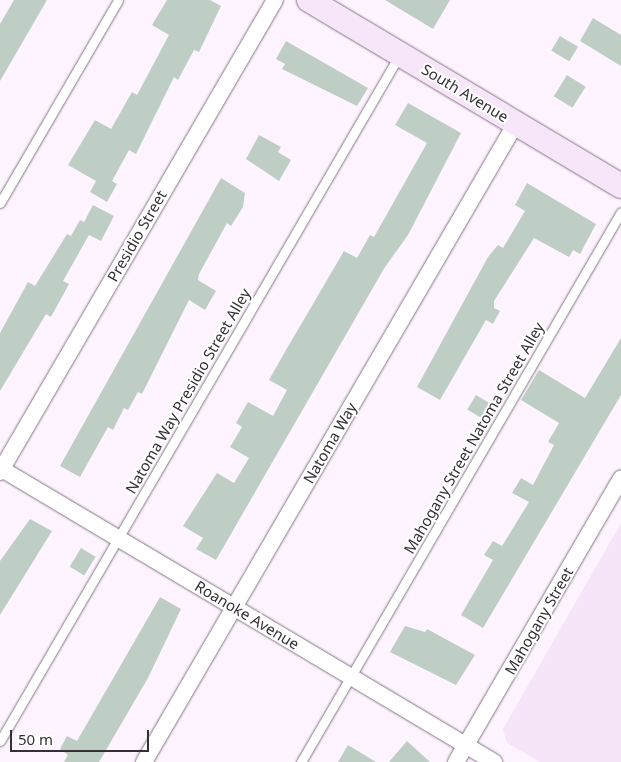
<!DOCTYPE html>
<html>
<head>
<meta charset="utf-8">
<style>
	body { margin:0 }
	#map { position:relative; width:621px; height:762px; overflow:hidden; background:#fef4ff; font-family:"Noto Sans",sans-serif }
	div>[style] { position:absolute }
	.built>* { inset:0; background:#f6e5f8 }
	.building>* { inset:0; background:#becec4; transform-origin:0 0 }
	.roads { filter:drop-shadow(0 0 1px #827783) drop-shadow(0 0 1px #827783) }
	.lane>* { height:9px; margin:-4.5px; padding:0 4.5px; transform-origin:4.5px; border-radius:4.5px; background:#fff }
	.street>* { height:16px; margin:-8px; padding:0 8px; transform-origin:8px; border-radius:8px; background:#fff }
	.secondary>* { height:24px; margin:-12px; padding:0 12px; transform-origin:12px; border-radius:12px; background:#f7e6f9 }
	span { translate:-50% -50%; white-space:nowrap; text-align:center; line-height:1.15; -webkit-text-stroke:4px #fff; paint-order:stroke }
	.street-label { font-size:15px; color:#343035 }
	.scale { position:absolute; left:10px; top:730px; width:139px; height:22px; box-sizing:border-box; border:2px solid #343035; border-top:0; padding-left:6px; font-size:15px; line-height:18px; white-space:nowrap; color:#343035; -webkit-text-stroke:4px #fff; paint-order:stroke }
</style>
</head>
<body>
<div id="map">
	<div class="built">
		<div style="clip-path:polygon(621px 523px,621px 762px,540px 762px,507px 743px,503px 729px)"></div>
	</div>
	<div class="building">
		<div style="clip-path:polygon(14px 0,47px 0,0 81px,0 24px)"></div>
		<div style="clip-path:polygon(167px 0,210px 0,221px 6px,199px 52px,194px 50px,178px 80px,174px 77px,136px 154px,129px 150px,112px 181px,117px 184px,107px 202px,90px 192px,96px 181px,68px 165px,95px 120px,111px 129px,132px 92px,137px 95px,169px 35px,152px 25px)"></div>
		<div style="clip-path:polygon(385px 0,450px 0,433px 29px)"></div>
		<div style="clip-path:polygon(593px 18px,621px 35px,621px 66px,580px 41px)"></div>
		<div style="left:560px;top:36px;width:21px;height:17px;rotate:31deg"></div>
		<div style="clip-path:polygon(286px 41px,368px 88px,357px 106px,282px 69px,285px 64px,276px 59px)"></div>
		<div style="left:567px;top:75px;width:22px;height:25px;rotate:32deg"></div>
		<div style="clip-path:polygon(408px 103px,461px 133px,408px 235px,385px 267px,216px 560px,196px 549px,203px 538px,183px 526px,217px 473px,234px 483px,249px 458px,230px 447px,242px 427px,236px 423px,248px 402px,273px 416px,287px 390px,269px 380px,286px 350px,344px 251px,357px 258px,370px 235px,374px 237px,427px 143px,395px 125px)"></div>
		<div style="clip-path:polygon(259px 135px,281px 147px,278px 152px,291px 160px,279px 181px,246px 159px)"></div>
		<div style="clip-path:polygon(221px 178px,245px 193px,243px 207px,231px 226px,227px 223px,199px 274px,198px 280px,216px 291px,205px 310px,189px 300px,142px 394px,138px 392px,128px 410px,124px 408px,113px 430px,108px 427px,80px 477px,60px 466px)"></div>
		<div style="clip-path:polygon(527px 183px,596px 224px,580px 254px,573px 250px,569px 257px,534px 238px,494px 301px,494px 308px,500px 311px,493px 324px,486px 320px,440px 400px,417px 387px,488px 257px,498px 245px,503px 248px,525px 211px,515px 205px)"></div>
		<div style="clip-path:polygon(93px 205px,114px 216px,101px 241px,89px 235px,63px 281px,69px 284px,51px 317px,46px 314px,0 391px,0 333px,28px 282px,35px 286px,67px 234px,71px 236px,80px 220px,84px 222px)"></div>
		<div style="clip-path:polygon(621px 338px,621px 395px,483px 628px,461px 615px,493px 560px,484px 555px,493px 541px,502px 546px,529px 502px,512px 493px,521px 478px,533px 485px,554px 445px,548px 442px,559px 423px,521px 400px,539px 370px,585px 398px)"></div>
		<div style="left:476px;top:395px;width:17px;height:17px;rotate:31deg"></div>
		<div style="clip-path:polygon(30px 519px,52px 531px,0 615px,0 561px)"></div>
		<div style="left:81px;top:548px;width:17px;height:22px;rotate:31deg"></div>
		<div style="clip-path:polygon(160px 597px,181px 609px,148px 678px,99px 762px,64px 762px,68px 755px,60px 749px,67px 736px,77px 741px)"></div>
		<div style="clip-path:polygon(405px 626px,425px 632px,427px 629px,475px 655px,456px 685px,390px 652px)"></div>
		<div style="clip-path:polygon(407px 741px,430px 762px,389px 762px)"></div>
		<div style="clip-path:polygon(348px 745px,376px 762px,338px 762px)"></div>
	</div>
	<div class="roads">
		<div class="lane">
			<div style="left:0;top:203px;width:235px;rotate:-59.8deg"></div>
			<div style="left:0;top:741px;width:795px;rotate:-59.79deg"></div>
			<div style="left:301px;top:762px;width:636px;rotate:-59.81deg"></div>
		</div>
		<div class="street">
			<div style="left:0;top:468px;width:575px;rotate:30.76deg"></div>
			<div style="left:0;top:472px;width:546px;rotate:-59.77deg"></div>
			<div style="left:144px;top:762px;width:739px;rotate:-59.79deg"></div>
			<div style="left:456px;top:762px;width:328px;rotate:-59.8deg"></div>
		</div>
		<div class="secondary">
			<div style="left:309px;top:0;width:363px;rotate:30.8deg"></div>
		</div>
	</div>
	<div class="street-label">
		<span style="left:465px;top:93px;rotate:31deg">South Avenue</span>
		<span style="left:137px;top:236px;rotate:-60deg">Presidio Street</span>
		<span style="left:188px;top:391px;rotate:-60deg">Natoma Way Presidio Street Alley</span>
		<span style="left:474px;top:438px;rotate:-60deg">Mahogany Street Natoma Street Alley</span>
		<span style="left:330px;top:443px;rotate:-60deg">Natoma Way</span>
		<span style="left:247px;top:615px;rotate:31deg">Roanoke Avenue</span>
		<span style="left:539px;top:621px;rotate:-60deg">Mahogany Street</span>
	</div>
	<div class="scale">50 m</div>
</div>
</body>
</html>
